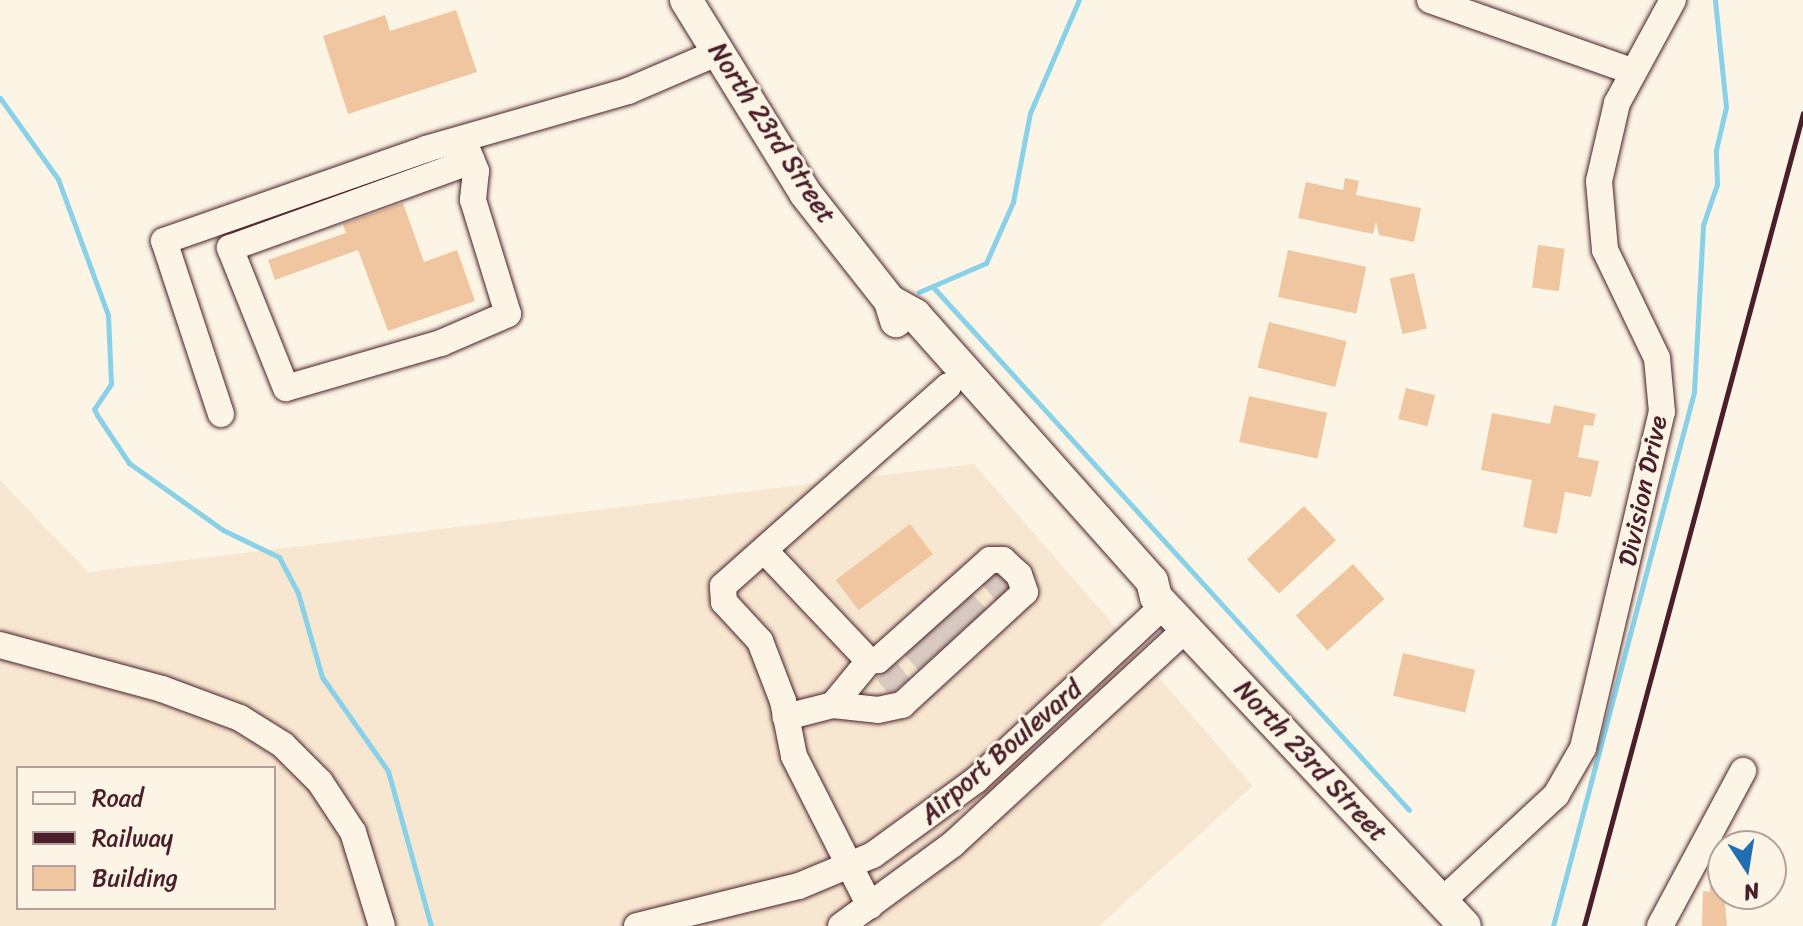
<!DOCTYPE html>
<html>
<head>
<meta charset="utf-8">
<style>
	body { margin:0 }
	#map { position:relative; width:1803px; height:926px; overflow:hidden; background:#fcf5e5; font-family:Sriracha,sans-serif }
	div>[style] { position:absolute }
	.built>* { inset:0; background:#f8e7d0 }
	.stream>* { height:5px; margin:-2.5px; padding:0 2.5px; transform-origin:2.5px; border-radius:2.5px; background:#88d1e9 }
	.building>* { inset:0; background:#efc69f; transform-origin:0 0 }
	.minor-tunnel>* { height:26px; margin-top:-13px; transform-origin:0; background:repeating-linear-gradient(90deg,#d8cac0 0 26px,transparent 0 39px) }
	.roads { filter:drop-shadow(0 0 2px #4a1f2b) drop-shadow(0 0 2px #4a1f2b) }
	.minor>* { height:26px; margin:-13px; padding:0 13px; transform-origin:13px; border-radius:13px; background:#fcf5e5 }
	.major>* { height:32px; margin:-16px; padding:0 16px; transform-origin:16px; border-radius:16px; background:#fcf5e5 }
	.rail>* { height:5px; margin:-2.5px; padding:0 2.5px; transform-origin:2.5px; border-radius:2.5px; background:#4a1f2b }
	span { translate:-50% -50%; white-space:nowrap; text-align:center; line-height:1.15; -webkit-text-stroke:6px #fcf5e5; paint-order:stroke }
	.street-label { font-size:26px; color:#4a1f2b }
	.legend { position:absolute; left:16px; top:766px; width:260px; height:144px; box-sizing:border-box; background:#fcf5e5; border:2px solid #b59f9b; margin:0; padding:10px 14px; list-style:none; font-size:24px; color:#4a1f2b }
	.legend li { display:flex; align-items:center; gap:16px; height:40px }
	.legend b { width:40px; border:2px solid #b59f9b }
	.north { position:absolute; left:1707px; top:830px; width:80px; height:80px; box-sizing:border-box; background:#fcf5e5; border:2px solid #b59f9b; border-radius:50%; rotate:168deg; font-size:22px; font-weight:700; line-height:32px; text-align:center; color:#4a1f2b }
	.north::after { content:''; display:block; margin:auto; width:28px; height:36px; background:#1f6fb2; clip-path:polygon(50% 0,100% 100%,50% 72%,0 100%) }
</style>
</head>
<body>
<div id="map">
	<div class="built">
		<div style="clip-path:polygon(evenodd,974px 464px,1253px 786px,1099px 926px,0 926px,0 480px,88px 572px,974px 464px,18px 768px,274px 768px,274px 908px,18px 908px,18px 768px)"></div>
	</div>
	<div class="stream">
		<div style="left:0;top:98px;width:100px;rotate:54.4deg"></div>
		<div style="left:58px;top:179px;width:145px;rotate:69.8deg"></div>
		<div style="left:108px;top:315px;width:69px;rotate:87.5deg"></div>
		<div style="left:111px;top:384px;width:30px;rotate:124deg"></div>
		<div style="left:94px;top:409px;width:7px;rotate:63deg"></div>
		<div style="left:97px;top:415px;width:58px;rotate:56.3deg"></div>
		<div style="left:129px;top:463px;width:115px;rotate:35.5deg"></div>
		<div style="left:223px;top:530px;width:62px;rotate:25.7deg"></div>
		<div style="left:279px;top:557px;width:41px;rotate:62.2deg"></div>
		<div style="left:298px;top:593px;width:87px;rotate:74.1deg"></div>
		<div style="left:322px;top:677px;width:115px;rotate:54.9deg"></div>
		<div style="left:388px;top:771px;width:161px;rotate:74.5deg"></div>
		<div style="left:933px;top:287px;width:707px;rotate:47.69deg"></div>
		<div style="left:919px;top:292px;width:73px;rotate:-23.4deg"></div>
		<div style="left:986px;top:263px;width:67px;rotate:-66.1deg"></div>
		<div style="left:1013px;top:202px;width:91px;rotate:-79.2deg"></div>
		<div style="left:1030px;top:113px;width:123px;rotate:-66.6deg"></div>
		<div style="left:1553px;top:926px;width:552px;rotate:-75.21deg"></div>
		<div style="left:1694px;top:392px;width:167px;rotate:-86.9deg"></div>
		<div style="left:1703px;top:225px;width:43px;rotate:-71.1deg"></div>
		<div style="left:1717px;top:184px;width:34px;rotate:-92deg"></div>
		<div style="left:1716px;top:150px;width:44px;rotate:-76.9deg"></div>
		<div style="left:1726px;top:107px;width:108px;rotate:-95.9deg"></div>
	</div>
	<div class="building">
		<div style="clip-path:polygon(456px 10px,477px 72px,348px 114px,323px 36px,385px 15px,390px 31px)"></div>
		<div style="clip-path:polygon(1345px 178px,1359px 181px,1356px 195px,1421px 208px,1414px 242px,1379px 235px,1376px 222px,1373px 234px,1298px 218px,1306px 182px,1343px 190px)"></div>
		<div style="clip-path:polygon(403px 203px,424px 262px,457px 250px,475px 301px,388px 331px,358px 250px,275px 280px,268px 260px,346px 233px,343px 224px)"></div>
		<div style="left:1538px;top:245px;width:27px;height:43px;rotate:8deg"></div>
		<div style="left:1288px;top:250px;width:80px;height:48px;rotate:12deg"></div>
		<div style="left:1414px;top:273px;width:57px;height:25px;rotate:77deg"></div>
		<div style="left:1269px;top:322px;width:80px;height:47px;rotate:14deg"></div>
		<div style="left:1406px;top:388px;width:30px;height:32px;rotate:14deg"></div>
		<div style="left:1249px;top:396px;width:80px;height:47px;rotate:12deg"></div>
		<div style="clip-path:polygon(1554px 405px,1596px 414px,1593px 426px,1584px 425px,1578px 457px,1599px 461px,1591px 497px,1565px 492px,1557px 534px,1523px 527px,1532px 480px,1481px 470px,1492px 413px,1550px 424px)"></div>
		<div style="left:1304px;top:506px;width:47px;height:78px;rotate:47deg"></div>
		<div style="left:910px;top:524px;width:38px;height:93px;rotate:53deg"></div>
		<div style="left:1353px;top:564px;width:47px;height:77px;rotate:48deg"></div>
		<div style="left:1403px;top:653px;width:74px;height:44px;rotate:13deg"></div>
		<div style="clip-path:polygon(1720px 848px,1727px 926px,1702px 926px,1703px 891px,1710px 892px,1709px 868px)"></div>
	</div>
	<div class="minor-tunnel">
		<div style="left:992px;top:576px;width:21px;rotate:49deg"></div>
		<div style="left:962px;top:602px;width:22px;rotate:47deg"></div>
		<div style="left:946px;top:617px;width:21px;rotate:47deg"></div>
		<div style="left:929px;top:632px;width:22px;rotate:47deg"></div>
		<div style="left:914px;top:646px;width:21px;rotate:47deg"></div>
		<div style="left:886px;top:670px;width:22px;rotate:51deg"></div>
	</div>
	<div class="roads">
		<div class="minor">
			<div style="left:1430px;top:0;width:214px;rotate:19.4deg"></div>
			<div style="left:463px;top:139px;width:35px;rotate:68deg"></div>
			<div style="left:476px;top:171px;width:29px;rotate:96deg"></div>
			<div style="left:473px;top:200px;width:119px;rotate:72.9deg"></div>
			<div style="left:508px;top:314px;width:73px;rotate:156.6deg"></div>
			<div style="left:441px;top:343px;width:161px;rotate:163.8deg"></div>
			<div style="left:286px;top:388px;width:151px;rotate:-111.8deg"></div>
			<div style="left:230px;top:248px;width:257px;rotate:-19.8deg"></div>
			<div style="left:221px;top:414px;width:182px;rotate:-108.2deg"></div>
			<div style="left:164px;top:241px;width:278px;rotate:-19.3deg"></div>
			<div style="left:426px;top:149px;width:210px;rotate:-16deg"></div>
			<div style="left:628px;top:91px;width:99px;rotate:-23.2deg"></div>
			<div style="left:764px;top:550px;width:153px;rotate:46.6deg"></div>
			<div style="left:869px;top:661px;width:57px;rotate:129.3deg"></div>
			<div style="left:833px;top:705px;width:49px;rotate:165.7deg"></div>
			<div style="left:0;top:645px;width:168px;rotate:15.2deg"></div>
			<div style="left:162px;top:689px;width:83px;rotate:20.4deg"></div>
			<div style="left:240px;top:718px;width:51px;rotate:32.1deg"></div>
			<div style="left:283px;top:745px;width:52px;rotate:45deg"></div>
			<div style="left:320px;top:782px;width:60px;rotate:56.6deg"></div>
			<div style="left:353px;top:832px;width:98px;rotate:72.9deg"></div>
			<div style="left:833px;top:705px;width:45px;rotate:6.3deg"></div>
			<div style="left:878px;top:710px;width:25px;rotate:-12deg"></div>
			<div style="left:902px;top:705px;width:167px;rotate:-42.6deg"></div>
			<div style="left:1025px;top:592px;width:18px;rotate:-109deg"></div>
			<div style="left:1019px;top:575px;width:22px;rotate:-137deg"></div>
			<div style="left:1003px;top:560px;width:13px;rotate:180deg"></div>
			<div style="left:990px;top:560px;width:150px;rotate:138.2deg"></div>
			<div style="left:878px;top:660px;width:9px;rotate:174deg"></div>
			<div style="left:1442px;top:901px;width:156px;rotate:-42.9deg"></div>
			<div style="left:1556px;top:795px;width:54px;rotate:-60.1deg"></div>
			<div style="left:1583px;top:748px;width:345px;rotate:-76.8deg"></div>
			<div style="left:1662px;top:412px;width:54px;rotate:-95.3deg"></div>
			<div style="left:1657px;top:358px;width:120px;rotate:-115.7deg"></div>
			<div style="left:1605px;top:250px;width:69px;rotate:-95deg"></div>
			<div style="left:1599px;top:181px;width:80px;rotate:-77deg"></div>
			<div style="left:1617px;top:103px;width:117px;rotate:-61.5deg"></div>
			<div style="left:870px;top:906px;width:168px;rotate:-116.9deg"></div>
			<div style="left:794px;top:756px;width:56px;rotate:-101.3deg"></div>
			<div style="left:783px;top:701px;width:64px;rotate:-111deg"></div>
			<div style="left:760px;top:641px;width:53px;rotate:-132.7deg"></div>
			<div style="left:724px;top:602px;width:16px;rotate:-94deg"></div>
			<div style="left:723px;top:586px;width:301px;rotate:-41.6deg"></div>
			<div style="left:637px;top:926px;width:167px;rotate:-13.9deg"></div>
			<div style="left:799px;top:886px;width:80px;rotate:-22.7deg"></div>
			<div style="left:873px;top:855px;width:127px;rotate:-36.1deg"></div>
			<div style="left:976px;top:780px;width:257px;rotate:-42.9deg"></div>
			<div style="left:841px;top:926px;width:139px;rotate:-36.2deg"></div>
			<div style="left:953px;top:844px;width:317px;rotate:-42.7deg"></div>
			<div style="left:1660px;top:926px;width:176px;rotate:-61.8deg"></div>
		</div>
		<div class="major">
			<div style="left:686px;top:0;width:227px;rotate:58.3deg"></div>
			<div style="left:805px;top:193px;width:137px;rotate:51.8deg"></div>
			<div style="left:890px;top:301px;width:21px;rotate:73deg"></div>
			<div style="left:890px;top:301px;width:29px;rotate:29deg"></div>
			<div style="left:915px;top:315px;width:356px;rotate:48.3deg"></div>
			<div style="left:1152px;top:581px;width:16px;rotate:76deg"></div>
			<div style="left:1156px;top:597px;width:451px;rotate:46.8deg"></div>
		</div>
	</div>
	<div class="rail">
		<div style="left:1584px;top:926px;width:842px;rotate:-74.92deg"></div>
	</div>
	<div class="street-label">
		<span style="left:772px;top:133px;rotate:57deg">North 23rd Street</span>
		<span style="left:1643px;top:491px;rotate:-78deg">Division Drive</span>
		<span style="left:1001px;top:752px;rotate:-41deg">Airport Boulevard</span>
		<span style="left:1311px;top:761px;rotate:47deg">North 23rd Street</span>
	</div>
	<ul class="legend">
	<li><b style="height:10px;background:#fcf5e5"></b>Road</li>
	<li><b style="height:10px;background:#4a1f2b"></b>Railway</li>
	<li><b style="height:22px;background:#efc69f"></b>Building</li>
	</ul>
	<div class="north">N</div>
</div>
</body>
</html>
